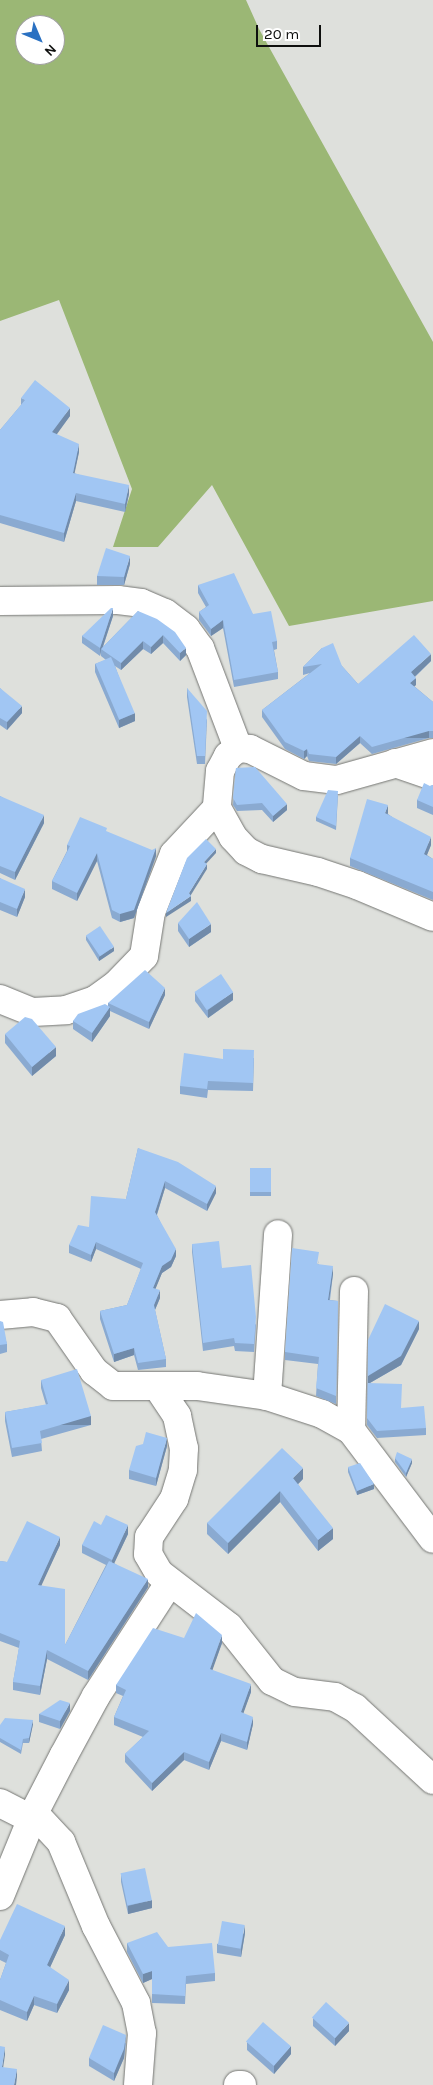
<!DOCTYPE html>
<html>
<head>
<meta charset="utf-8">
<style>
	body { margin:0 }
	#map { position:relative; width:433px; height:2085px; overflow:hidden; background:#dee0dc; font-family:Karla,sans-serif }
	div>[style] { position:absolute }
	.forest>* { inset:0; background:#9bb775 }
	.roads { filter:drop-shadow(0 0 1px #757673) drop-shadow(0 0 1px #757673) }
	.minor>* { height:28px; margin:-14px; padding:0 14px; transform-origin:14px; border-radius:14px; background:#fff }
	.wall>* { inset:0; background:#8aaad1; transform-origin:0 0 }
	.shaded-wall>* { inset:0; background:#718baa; transform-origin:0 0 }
	.building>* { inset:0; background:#a1c6f3; transform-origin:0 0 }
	span { translate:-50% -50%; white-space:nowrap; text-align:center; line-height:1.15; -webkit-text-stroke:5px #fff; paint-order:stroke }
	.north { position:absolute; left:15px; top:15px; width:50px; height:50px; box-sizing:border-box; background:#fff; border:1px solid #9f9f9f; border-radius:50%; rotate:135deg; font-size:14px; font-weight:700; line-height:20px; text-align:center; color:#0e0f0e }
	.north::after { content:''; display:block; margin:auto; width:18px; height:22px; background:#2a71c2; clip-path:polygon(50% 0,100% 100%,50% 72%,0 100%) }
	.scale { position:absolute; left:256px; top:25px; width:65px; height:22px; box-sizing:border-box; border:2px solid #0e0f0e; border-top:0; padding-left:6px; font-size:15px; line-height:18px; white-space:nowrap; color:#0e0f0e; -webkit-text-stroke:4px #fff; paint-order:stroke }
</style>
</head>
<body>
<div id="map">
	<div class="forest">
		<div style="clip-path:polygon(evenodd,0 0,246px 0,259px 29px,433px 342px,433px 601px,289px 626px,212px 485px,158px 547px,113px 547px,132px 489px,59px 300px,0 321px,0 0,25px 25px,55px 25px,55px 55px,25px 55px,25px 25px)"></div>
	</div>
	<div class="roads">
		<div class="minor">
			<div style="left:0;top:601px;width:118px;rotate:-0.5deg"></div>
			<div style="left:118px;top:600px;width:23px;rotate:7deg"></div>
			<div style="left:141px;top:603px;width:26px;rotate:23deg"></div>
			<div style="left:165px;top:613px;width:26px;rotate:37deg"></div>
			<div style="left:186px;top:629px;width:24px;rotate:54deg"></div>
			<div style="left:200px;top:648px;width:107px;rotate:69.2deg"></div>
			<div style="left:238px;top:748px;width:13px;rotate:141deg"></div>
			<div style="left:228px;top:756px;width:17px;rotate:118deg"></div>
			<div style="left:220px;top:771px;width:37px;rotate:95deg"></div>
			<div style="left:217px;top:808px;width:33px;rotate:61deg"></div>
			<div style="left:233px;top:837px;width:19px;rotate:47deg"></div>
			<div style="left:246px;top:851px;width:18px;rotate:27deg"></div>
			<div style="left:262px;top:859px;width:57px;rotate:13.1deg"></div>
			<div style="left:318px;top:872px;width:41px;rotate:18.4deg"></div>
			<div style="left:357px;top:885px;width:82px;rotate:22.8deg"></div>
			<div style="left:238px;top:748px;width:12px;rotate:5deg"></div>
			<div style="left:250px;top:749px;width:60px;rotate:26.6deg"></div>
			<div style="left:304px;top:776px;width:33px;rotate:7deg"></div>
			<div style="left:337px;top:780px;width:100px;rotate:-15.7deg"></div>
			<div style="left:395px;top:763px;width:40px;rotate:18.9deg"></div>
			<div style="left:0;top:999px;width:35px;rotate:22deg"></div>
			<div style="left:33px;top:1012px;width:33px;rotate:-3deg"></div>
			<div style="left:66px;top:1010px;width:31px;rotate:-19deg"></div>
			<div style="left:95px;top:1000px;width:26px;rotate:-36deg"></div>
			<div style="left:116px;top:985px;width:40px;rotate:-46deg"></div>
			<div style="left:144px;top:956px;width:45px;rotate:-81deg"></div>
			<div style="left:151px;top:912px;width:62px;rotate:-68.4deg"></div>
			<div style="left:174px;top:854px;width:63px;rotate:-46.9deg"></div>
			<div style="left:354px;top:1291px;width:139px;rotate:91.2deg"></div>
			<div style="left:351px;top:1430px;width:136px;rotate:53deg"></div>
			<div style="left:0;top:1315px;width:33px;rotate:-5deg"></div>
			<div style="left:33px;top:1312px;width:25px;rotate:14deg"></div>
			<div style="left:57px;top:1318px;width:65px;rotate:55.1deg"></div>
			<div style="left:94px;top:1371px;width:24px;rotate:38deg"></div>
			<div style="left:113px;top:1386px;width:84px"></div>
			<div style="left:197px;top:1386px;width:71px;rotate:8.1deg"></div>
			<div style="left:267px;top:1396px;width:58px;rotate:18.1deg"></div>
			<div style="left:322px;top:1414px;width:33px;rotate:29deg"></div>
			<div style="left:157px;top:1386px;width:36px;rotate:56deg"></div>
			<div style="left:177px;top:1416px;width:33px;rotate:78deg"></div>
			<div style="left:184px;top:1448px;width:22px;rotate:93deg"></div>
			<div style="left:183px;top:1470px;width:30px;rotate:107deg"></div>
			<div style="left:174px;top:1499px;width:45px;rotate:123.3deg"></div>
			<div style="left:149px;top:1537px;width:17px;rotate:93deg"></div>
			<div style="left:148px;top:1554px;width:22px;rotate:60deg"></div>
			<div style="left:159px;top:1573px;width:88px;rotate:37.6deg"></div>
			<div style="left:229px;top:1627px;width:69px;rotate:51.5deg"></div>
			<div style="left:272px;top:1681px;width:25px;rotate:26deg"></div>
			<div style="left:295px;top:1692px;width:40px;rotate:7.1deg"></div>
			<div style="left:335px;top:1697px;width:23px;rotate:29deg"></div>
			<div style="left:355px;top:1708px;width:106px;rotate:42.7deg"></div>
			<div style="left:267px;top:1396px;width:162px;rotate:-86.1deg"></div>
			<div style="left:0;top:1803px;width:35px;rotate:27deg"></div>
			<div style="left:34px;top:1813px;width:40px;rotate:47deg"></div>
			<div style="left:61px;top:1842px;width:91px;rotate:67.4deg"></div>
			<div style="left:96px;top:1926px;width:87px;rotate:62.5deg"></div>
			<div style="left:136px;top:2003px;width:31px;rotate:79deg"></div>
			<div style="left:142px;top:2033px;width:52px;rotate:94.4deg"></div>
			<div style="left:0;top:1896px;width:90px;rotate:-67.7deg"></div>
			<div style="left:34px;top:1813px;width:65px;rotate:-62.7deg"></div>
			<div style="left:64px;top:1755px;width:67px;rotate:-61.5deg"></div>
			<div style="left:96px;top:1696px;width:135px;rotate:-57.1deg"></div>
			<div style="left:238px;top:2085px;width:4px"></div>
		</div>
	</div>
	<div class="wall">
		<div style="clip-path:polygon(21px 398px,70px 416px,56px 434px,79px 452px,74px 473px,129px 494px,125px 512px,76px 501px,64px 542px,0 523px,0 430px,21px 405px)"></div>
		<div style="clip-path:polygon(130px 564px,124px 585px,97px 585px,97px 576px)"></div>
		<div style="clip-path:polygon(198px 585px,253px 614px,277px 641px,277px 649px,274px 650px,278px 672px,278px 679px,234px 687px,223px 628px,211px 636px,199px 620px,199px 612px,206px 607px,198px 593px)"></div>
		<div style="clip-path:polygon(138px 611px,186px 655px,180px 661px,163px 643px,151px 654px,143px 649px,121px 670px,115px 666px,135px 721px,119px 728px,95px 672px,95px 664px,106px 660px,101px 656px,101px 652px,100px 656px,82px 643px,82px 636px,113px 616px,103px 647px)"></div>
		<div style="clip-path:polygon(322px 648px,342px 666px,358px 684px,431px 661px,415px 677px,416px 685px,414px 686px,433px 702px,433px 738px,429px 738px,372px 754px,360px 743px,336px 764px,309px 761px,307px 756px,304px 759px,285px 749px,262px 717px,262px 710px,310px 673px,303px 675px,303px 667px)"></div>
		<div style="clip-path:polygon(0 688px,22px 713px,7px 730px,0 725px)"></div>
		<div style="clip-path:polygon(187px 688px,207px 720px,205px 764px,197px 764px,187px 697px)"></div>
		<div style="clip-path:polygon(236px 768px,287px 810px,273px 822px,262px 810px,237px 811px,233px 805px)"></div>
		<div style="clip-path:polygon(433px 785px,433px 815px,417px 808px,417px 800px,430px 786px)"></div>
		<div style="clip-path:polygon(338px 795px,336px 830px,316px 821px,316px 817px)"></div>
		<div style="clip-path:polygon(0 796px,44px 823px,15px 880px,0 873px)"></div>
		<div style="clip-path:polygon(388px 813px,388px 814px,431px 845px,427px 855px,433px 859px,433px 900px,350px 866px,350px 858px)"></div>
		<div style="clip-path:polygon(107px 832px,156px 856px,134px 918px,120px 922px,112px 918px,97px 861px,77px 901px,52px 889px,52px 881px,67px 851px,67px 845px)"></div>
		<div style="clip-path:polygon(0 878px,25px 897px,17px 917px,0 910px)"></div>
		<div style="clip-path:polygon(178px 923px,211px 932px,189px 947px,178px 931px)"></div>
		<div style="clip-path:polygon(86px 936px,114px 951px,99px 961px,86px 940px)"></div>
		<div style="clip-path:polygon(195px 992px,233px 1000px,208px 1018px,195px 1001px)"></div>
		<div style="clip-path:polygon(165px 995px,149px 1029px,110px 1011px,110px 1016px,92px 1042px,73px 1029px,73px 1021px,108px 1006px,108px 1003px)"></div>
		<div style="clip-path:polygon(5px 1034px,56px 1056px,32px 1076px,5px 1043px)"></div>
		<div style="clip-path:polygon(254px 1058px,253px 1091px,208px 1090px,207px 1098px,180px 1094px,180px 1086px,223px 1059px)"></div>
		<div style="clip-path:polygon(138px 1148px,216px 1193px,207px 1211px,165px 1188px,157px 1215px,176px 1256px,171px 1267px,162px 1273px,155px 1289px,160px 1298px,155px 1310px,166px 1359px,166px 1367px,138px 1370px,134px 1355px,114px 1362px,100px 1319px,100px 1311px,127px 1305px,141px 1269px,96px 1249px,91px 1262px,69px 1253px,69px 1245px,89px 1227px,126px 1199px)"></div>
		<div style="left:250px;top:1168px;width:21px;height:28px"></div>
		<div style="clip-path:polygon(192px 1244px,222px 1268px,256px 1325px,254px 1352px,235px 1351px,234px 1346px,203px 1351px,192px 1252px)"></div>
		<div style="clip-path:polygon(319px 1260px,318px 1264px,333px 1274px,330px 1300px,338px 1301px,336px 1404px,316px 1396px,318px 1364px,285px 1360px,285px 1352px)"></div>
		<div style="clip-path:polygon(0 1321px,7px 1344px,7px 1352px,0 1354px)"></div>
		<div style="clip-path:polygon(419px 1329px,401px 1365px,370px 1383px,401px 1408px,426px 1428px,426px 1435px,377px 1438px,367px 1425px,368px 1340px)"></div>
		<div style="clip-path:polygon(41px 1380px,91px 1425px,41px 1439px,42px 1451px,12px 1457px,5px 1421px,5px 1412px,46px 1405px,41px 1388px)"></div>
		<div style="clip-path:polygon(167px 1446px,156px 1486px,129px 1479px,129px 1470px)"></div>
		<div style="clip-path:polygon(395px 1458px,412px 1463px,406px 1477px,395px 1462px)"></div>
		<div style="clip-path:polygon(348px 1467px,374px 1489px,357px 1495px,348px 1472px)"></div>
		<div style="clip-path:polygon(303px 1479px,298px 1484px,333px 1539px,318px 1551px,280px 1502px,228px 1554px,207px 1534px,207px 1523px)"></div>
		<div style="clip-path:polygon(101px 1525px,128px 1534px,114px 1563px,148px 1587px,88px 1680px,47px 1659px,40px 1695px,13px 1690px,13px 1682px,19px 1648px,0 1641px,0 1561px,7px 1562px,60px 1545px,41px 1585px,65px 1645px,106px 1565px,82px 1553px,82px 1545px)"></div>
		<div style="clip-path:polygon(184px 1638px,222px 1643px,212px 1670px,251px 1692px,243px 1713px,253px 1724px,247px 1750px,221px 1741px,209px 1770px,184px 1760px,152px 1791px,125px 1762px,125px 1754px,143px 1737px,114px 1725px,114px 1717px,123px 1696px,116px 1693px,116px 1685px)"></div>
		<div style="clip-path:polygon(70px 1711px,60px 1729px,39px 1722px,39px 1714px)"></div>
		<div style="clip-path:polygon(33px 1724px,29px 1743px,23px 1743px,21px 1754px,0 1742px,0 1725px)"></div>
		<div style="clip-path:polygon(121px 1874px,152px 1908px,128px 1914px,121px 1882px)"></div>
		<div style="clip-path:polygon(245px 1933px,241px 1957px,217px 1953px,217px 1944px)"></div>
		<div style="clip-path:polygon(65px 1935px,50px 1967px,69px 1990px,57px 2013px,34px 2005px,27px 2021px,0 2010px,0 1980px,6px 1963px,0 1960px,0 1940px)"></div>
		<div style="clip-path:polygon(127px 1943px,168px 1947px,215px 1973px,215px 1981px,186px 1984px,185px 2004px,152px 2003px,152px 1979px,143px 1983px,127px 1952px)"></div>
		<div style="clip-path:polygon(313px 2018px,349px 2031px,335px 2046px,313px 2026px)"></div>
		<div style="clip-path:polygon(247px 2042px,291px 2054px,274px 2074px,247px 2050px)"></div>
		<div style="clip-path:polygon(126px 2043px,124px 2058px,114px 2081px,89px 2066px,89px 2058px)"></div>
	</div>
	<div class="shaded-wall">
		<div style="clip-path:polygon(70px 408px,70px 416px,52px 441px,52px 432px)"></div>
		<div style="clip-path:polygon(79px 444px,79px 452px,73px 481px,73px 473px)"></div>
		<div style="clip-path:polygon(129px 485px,129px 494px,125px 512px,125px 504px)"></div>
		<div style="clip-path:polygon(76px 493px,76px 501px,64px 542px,64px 533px)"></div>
		<div style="clip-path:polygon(130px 556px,130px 564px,124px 585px,124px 577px)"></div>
		<div style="clip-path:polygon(113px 608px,113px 616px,102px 649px,101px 649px,100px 656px,100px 648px)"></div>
		<div style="clip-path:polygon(223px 620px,223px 628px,211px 636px,211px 629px)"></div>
		<div style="clip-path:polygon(163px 635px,163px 643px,151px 654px,151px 647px)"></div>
		<div style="clip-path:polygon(143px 641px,143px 649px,121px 670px,121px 663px)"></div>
		<div style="clip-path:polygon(186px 648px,186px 655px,180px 661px,180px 653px)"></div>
		<div style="clip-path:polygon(431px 654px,431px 661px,411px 680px,411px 672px)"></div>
		<div style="clip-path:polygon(416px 678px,416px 685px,410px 690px,410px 683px)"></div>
		<div style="clip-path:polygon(22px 706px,22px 713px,7px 730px,7px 722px)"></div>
		<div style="clip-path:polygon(135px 713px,135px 721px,119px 728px,119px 720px)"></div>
		<div style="left:429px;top:731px;width:7px;height:59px;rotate:90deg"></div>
		<div style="clip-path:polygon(360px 736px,360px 743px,336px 764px,336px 757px)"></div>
		<div style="clip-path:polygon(307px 749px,307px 756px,304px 759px,304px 751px)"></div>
		<div style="clip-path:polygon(287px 804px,287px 810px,273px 822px,273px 816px)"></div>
		<div style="clip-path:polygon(388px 805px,388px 813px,385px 821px,385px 813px)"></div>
		<div style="clip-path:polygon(44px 815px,44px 823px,15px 880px,15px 872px)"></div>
		<div style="clip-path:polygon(431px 837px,431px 845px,424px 862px,424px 854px)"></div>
		<div style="clip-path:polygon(156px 848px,156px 856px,134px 918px,120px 922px,120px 914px)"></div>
		<div style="clip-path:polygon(216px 849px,216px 853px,204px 866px,204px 862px)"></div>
		<div style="clip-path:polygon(97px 853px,97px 861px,77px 901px,77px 893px)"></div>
		<div style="clip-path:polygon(207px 864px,207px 869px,189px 898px,189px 893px)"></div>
		<div style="clip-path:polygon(25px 889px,25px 897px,17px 917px,17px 909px)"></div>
		<div style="clip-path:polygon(191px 896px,191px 901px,166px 917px,166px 913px)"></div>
		<div style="clip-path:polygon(211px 924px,211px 932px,189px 947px,189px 939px)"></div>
		<div style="clip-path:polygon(114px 947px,114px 951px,99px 961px,99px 957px)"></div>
		<div style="clip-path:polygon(165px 988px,165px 995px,149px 1029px,149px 1022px)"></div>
		<div style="clip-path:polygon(233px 992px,233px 1000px,208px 1018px,208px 1010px)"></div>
		<div style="clip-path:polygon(110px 1007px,110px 1016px,92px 1042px,92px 1033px)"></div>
		<div style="clip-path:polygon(56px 1047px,56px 1056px,32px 1076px,32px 1067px)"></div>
		<div style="clip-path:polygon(165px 1181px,165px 1188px,155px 1220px,155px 1212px)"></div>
		<div style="clip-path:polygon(216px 1186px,216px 1193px,207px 1211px,207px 1204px)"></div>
		<div style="clip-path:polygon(96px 1242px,96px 1249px,91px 1262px,91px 1255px)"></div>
		<div style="clip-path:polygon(176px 1249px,176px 1256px,171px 1267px,162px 1273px,153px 1295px,153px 1288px,162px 1266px)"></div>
		<div style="clip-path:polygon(333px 1266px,333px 1274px,328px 1307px,328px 1300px)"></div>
		<div style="clip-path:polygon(160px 1290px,160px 1298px,154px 1312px,154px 1305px)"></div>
		<div style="clip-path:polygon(419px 1321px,419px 1329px,401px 1365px,368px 1384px,368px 1376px)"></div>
		<div style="clip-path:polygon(134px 1348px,134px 1355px,114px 1362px,114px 1354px)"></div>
		<div style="left:91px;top:1416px;width:9px;height:53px;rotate:90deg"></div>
		<div style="clip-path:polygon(167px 1438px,167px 1446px,156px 1486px,156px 1478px)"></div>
		<div style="clip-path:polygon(412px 1459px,412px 1463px,406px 1477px,406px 1473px)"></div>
		<div style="clip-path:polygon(303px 1468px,303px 1479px,293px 1489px,293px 1478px)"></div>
		<div style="clip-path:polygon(374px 1484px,374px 1489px,357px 1495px,357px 1491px)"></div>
		<div style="clip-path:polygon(280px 1491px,280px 1502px,228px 1554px,228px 1543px)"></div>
		<div style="clip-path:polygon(128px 1525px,128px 1534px,112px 1568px,112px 1560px)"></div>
		<div style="clip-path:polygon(333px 1528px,333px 1539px,318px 1551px,318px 1540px)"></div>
		<div style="clip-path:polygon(60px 1537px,60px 1545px,38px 1593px,38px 1585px)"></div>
		<div style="clip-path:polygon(148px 1579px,148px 1587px,88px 1680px,88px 1671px)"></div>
		<div style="clip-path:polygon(222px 1635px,222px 1643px,210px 1677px,210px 1669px)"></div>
		<div style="clip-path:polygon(47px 1650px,47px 1659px,40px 1695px,40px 1686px)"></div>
		<div style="clip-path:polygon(251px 1684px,251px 1692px,241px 1720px,241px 1712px)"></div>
		<div style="clip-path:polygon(70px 1703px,70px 1711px,60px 1729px,60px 1721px)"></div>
		<div style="clip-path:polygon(253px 1717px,253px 1724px,247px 1750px,247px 1742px)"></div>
		<div style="clip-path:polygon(33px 1720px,33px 1724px,29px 1743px,29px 1738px)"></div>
		<div style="clip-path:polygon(221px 1733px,221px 1741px,209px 1770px,209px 1762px)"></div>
		<div style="clip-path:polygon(184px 1752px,184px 1760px,152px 1791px,152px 1783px)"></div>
		<div style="clip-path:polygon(152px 1900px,152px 1908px,128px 1914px,128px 1906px)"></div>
		<div style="clip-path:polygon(245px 1925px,245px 1933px,241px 1957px,241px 1949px)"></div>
		<div style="clip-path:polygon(65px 1926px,65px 1935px,47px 1974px,47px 1965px)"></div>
		<div style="clip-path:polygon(152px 1971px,152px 1979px,143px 1983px,143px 1974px)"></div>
		<div style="clip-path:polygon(69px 1980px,69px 1990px,57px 2013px,57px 2004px)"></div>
		<div style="clip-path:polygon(34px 1996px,34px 2005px,27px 2021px,27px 2012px)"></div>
		<div style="clip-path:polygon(349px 2023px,349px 2031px,335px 2046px,335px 2038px)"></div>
		<div style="clip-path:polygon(126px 2035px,124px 2058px,114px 2081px,114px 2073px)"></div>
		<div style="clip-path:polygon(291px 2046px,291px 2054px,274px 2074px,274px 2065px)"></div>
		<div style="clip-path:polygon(5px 2047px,5px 2055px,2px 2075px,2px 2067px)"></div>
		<div style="clip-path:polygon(17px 2069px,17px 2077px,16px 2085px,14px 2085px)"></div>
	</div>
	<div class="building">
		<div style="clip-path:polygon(35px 380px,70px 408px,52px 432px,79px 444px,73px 473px,129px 485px,125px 504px,76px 493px,64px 533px,0 515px,0 430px,25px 400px,21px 398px)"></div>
		<div style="clip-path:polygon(106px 548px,130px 556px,124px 577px,97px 576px)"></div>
		<div style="clip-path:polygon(234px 573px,253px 614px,271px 611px,277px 641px,272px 642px,278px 672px,234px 680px,223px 620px,211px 629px,199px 612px,209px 605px,198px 585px)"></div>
		<div style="clip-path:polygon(111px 608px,113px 608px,100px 648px,82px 636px)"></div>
		<div style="clip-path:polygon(138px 611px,157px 619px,175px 632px,186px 648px,180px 653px,163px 635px,151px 647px,143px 641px,121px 663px,101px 649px)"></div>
		<div style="clip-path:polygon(414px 635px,431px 654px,411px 672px,416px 678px,410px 683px,433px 702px,433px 731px,429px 731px,372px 747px,360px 736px,336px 757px,309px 754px,307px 749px,304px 751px,285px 742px,262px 710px,322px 664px,303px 667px,322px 648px,333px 643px,342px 666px,358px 684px)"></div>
		<div style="left:111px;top:657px;width:61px;height:17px;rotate:67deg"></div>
		<div style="clip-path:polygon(0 688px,22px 706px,7px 722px,0 718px)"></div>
		<div style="clip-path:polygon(187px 688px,207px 711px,205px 756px,197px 756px)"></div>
		<div style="clip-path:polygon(255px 767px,287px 804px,273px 816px,262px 803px,237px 805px,233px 798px,236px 768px)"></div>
		<div style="clip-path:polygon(424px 783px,430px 786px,433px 785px,433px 807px,417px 800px)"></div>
		<div style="clip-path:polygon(328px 790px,338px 791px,336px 826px,316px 817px)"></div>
		<div style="clip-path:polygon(0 796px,44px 815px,15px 872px,0 866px)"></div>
		<div style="clip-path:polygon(367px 799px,388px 805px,385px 813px,431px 837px,424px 854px,433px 859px,433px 892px,350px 858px)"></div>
		<div style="clip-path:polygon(80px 817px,107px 828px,106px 831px,152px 850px,156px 848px,134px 910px,120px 914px,112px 910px,97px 853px,77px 893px,52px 881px,70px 846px,67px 845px)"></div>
		<div style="clip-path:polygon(206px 839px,216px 849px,204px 862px,207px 864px,189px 893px,191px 896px,166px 913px,187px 858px)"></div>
		<div style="clip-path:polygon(0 878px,25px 889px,17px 909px,0 902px)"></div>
		<div style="clip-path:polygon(197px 902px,211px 924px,189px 939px,178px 923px)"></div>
		<div style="left:100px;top:926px;width:25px;height:17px;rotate:56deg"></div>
		<div style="clip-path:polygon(145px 970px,165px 988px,149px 1022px,108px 1003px)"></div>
		<div style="left:221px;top:974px;width:22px;height:32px;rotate:56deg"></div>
		<div style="clip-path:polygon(105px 1004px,110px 1007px,92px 1033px,73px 1021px,78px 1014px)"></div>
		<div style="clip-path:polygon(25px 1017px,32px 1019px,56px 1047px,32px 1067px,5px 1034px)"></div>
		<div style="clip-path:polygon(223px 1049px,254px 1050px,253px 1083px,208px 1081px,207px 1089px,180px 1086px,184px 1053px,223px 1059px)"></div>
		<div style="clip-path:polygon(138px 1148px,178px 1162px,216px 1186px,207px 1204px,165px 1181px,155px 1212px,176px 1249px,171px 1260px,162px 1266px,153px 1288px,160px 1290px,154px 1305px,166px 1359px,138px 1363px,134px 1348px,114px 1354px,100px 1311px,127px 1305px,143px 1263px,96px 1242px,91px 1255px,69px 1245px,78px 1225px,89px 1227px,91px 1196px,126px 1199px)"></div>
		<div style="left:250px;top:1168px;width:21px;height:24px"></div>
		<div style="clip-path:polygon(219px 1241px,222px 1268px,251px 1265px,256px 1317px,254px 1344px,235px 1343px,234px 1338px,203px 1343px,192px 1244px)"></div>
		<div style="clip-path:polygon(292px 1248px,319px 1252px,317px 1264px,333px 1266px,328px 1300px,338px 1301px,336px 1396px,316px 1388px,319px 1357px,285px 1352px)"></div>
		<div style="clip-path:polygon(385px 1304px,419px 1321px,401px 1356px,368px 1376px,368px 1340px)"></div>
		<div style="clip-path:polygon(0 1321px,3px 1322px,7px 1344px,0 1345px)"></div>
		<div style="clip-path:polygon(77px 1369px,91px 1416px,40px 1431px,42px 1443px,12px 1448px,5px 1412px,48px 1404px,41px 1380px)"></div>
		<div style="clip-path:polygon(368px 1383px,402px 1384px,401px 1408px,424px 1406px,426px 1428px,377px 1431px,367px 1418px)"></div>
		<div style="clip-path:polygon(146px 1432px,167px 1438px,156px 1478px,129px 1470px,136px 1446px,143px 1444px)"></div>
		<div style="clip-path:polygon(282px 1448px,303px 1468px,293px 1478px,333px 1528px,318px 1540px,280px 1491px,228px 1543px,207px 1523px)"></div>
		<div style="clip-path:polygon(397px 1452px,412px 1459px,406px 1473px,395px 1458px)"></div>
		<div style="clip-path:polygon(360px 1463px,374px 1484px,357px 1491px,348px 1467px)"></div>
		<div style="clip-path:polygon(106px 1515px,128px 1525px,112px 1560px,82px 1545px,94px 1521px,101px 1525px)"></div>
		<div style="clip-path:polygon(27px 1521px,60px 1537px,38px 1585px,65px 1589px,65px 1645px,109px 1561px,148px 1579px,88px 1671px,47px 1650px,40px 1686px,13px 1682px,20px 1641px,0 1633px,0 1561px,7px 1562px)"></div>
		<div style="clip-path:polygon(196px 1613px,222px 1635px,210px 1669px,251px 1684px,241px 1712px,253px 1717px,247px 1742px,221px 1733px,209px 1762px,184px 1752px,152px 1783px,125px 1754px,149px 1731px,114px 1717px,126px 1690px,116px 1685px,153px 1628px,184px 1638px)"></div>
		<div style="clip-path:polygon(60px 1700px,70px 1703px,60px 1721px,39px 1714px)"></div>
		<div style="clip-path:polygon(5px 1718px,33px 1720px,29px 1738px,23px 1739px,21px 1750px,0 1738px,0 1725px)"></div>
		<div style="left:145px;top:1868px;width:33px;height:25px;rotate:78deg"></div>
		<div style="clip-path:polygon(17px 1904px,65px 1926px,47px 1965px,69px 1980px,57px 2004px,34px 1996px,27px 2012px,0 2000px,0 1980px,9px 1955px,0 1950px,0 1940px)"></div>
		<div style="left:222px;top:1921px;width:23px;height:24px;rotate:10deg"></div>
		<div style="clip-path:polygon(157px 1932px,168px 1947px,212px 1943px,215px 1973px,186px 1976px,185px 1996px,152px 1994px,152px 1971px,143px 1974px,127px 1943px)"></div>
		<div style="left:326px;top:2002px;width:31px;height:21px;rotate:42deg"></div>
		<div style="left:263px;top:2022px;width:37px;height:26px;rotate:41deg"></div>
		<div style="clip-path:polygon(103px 2025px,126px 2035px,124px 2049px,114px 2073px,89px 2058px)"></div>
		<div style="clip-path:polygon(0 2046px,5px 2047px,2px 2067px,17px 2069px,14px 2085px,0 2085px)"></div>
	</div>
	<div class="north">N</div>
	<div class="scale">20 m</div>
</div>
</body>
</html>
